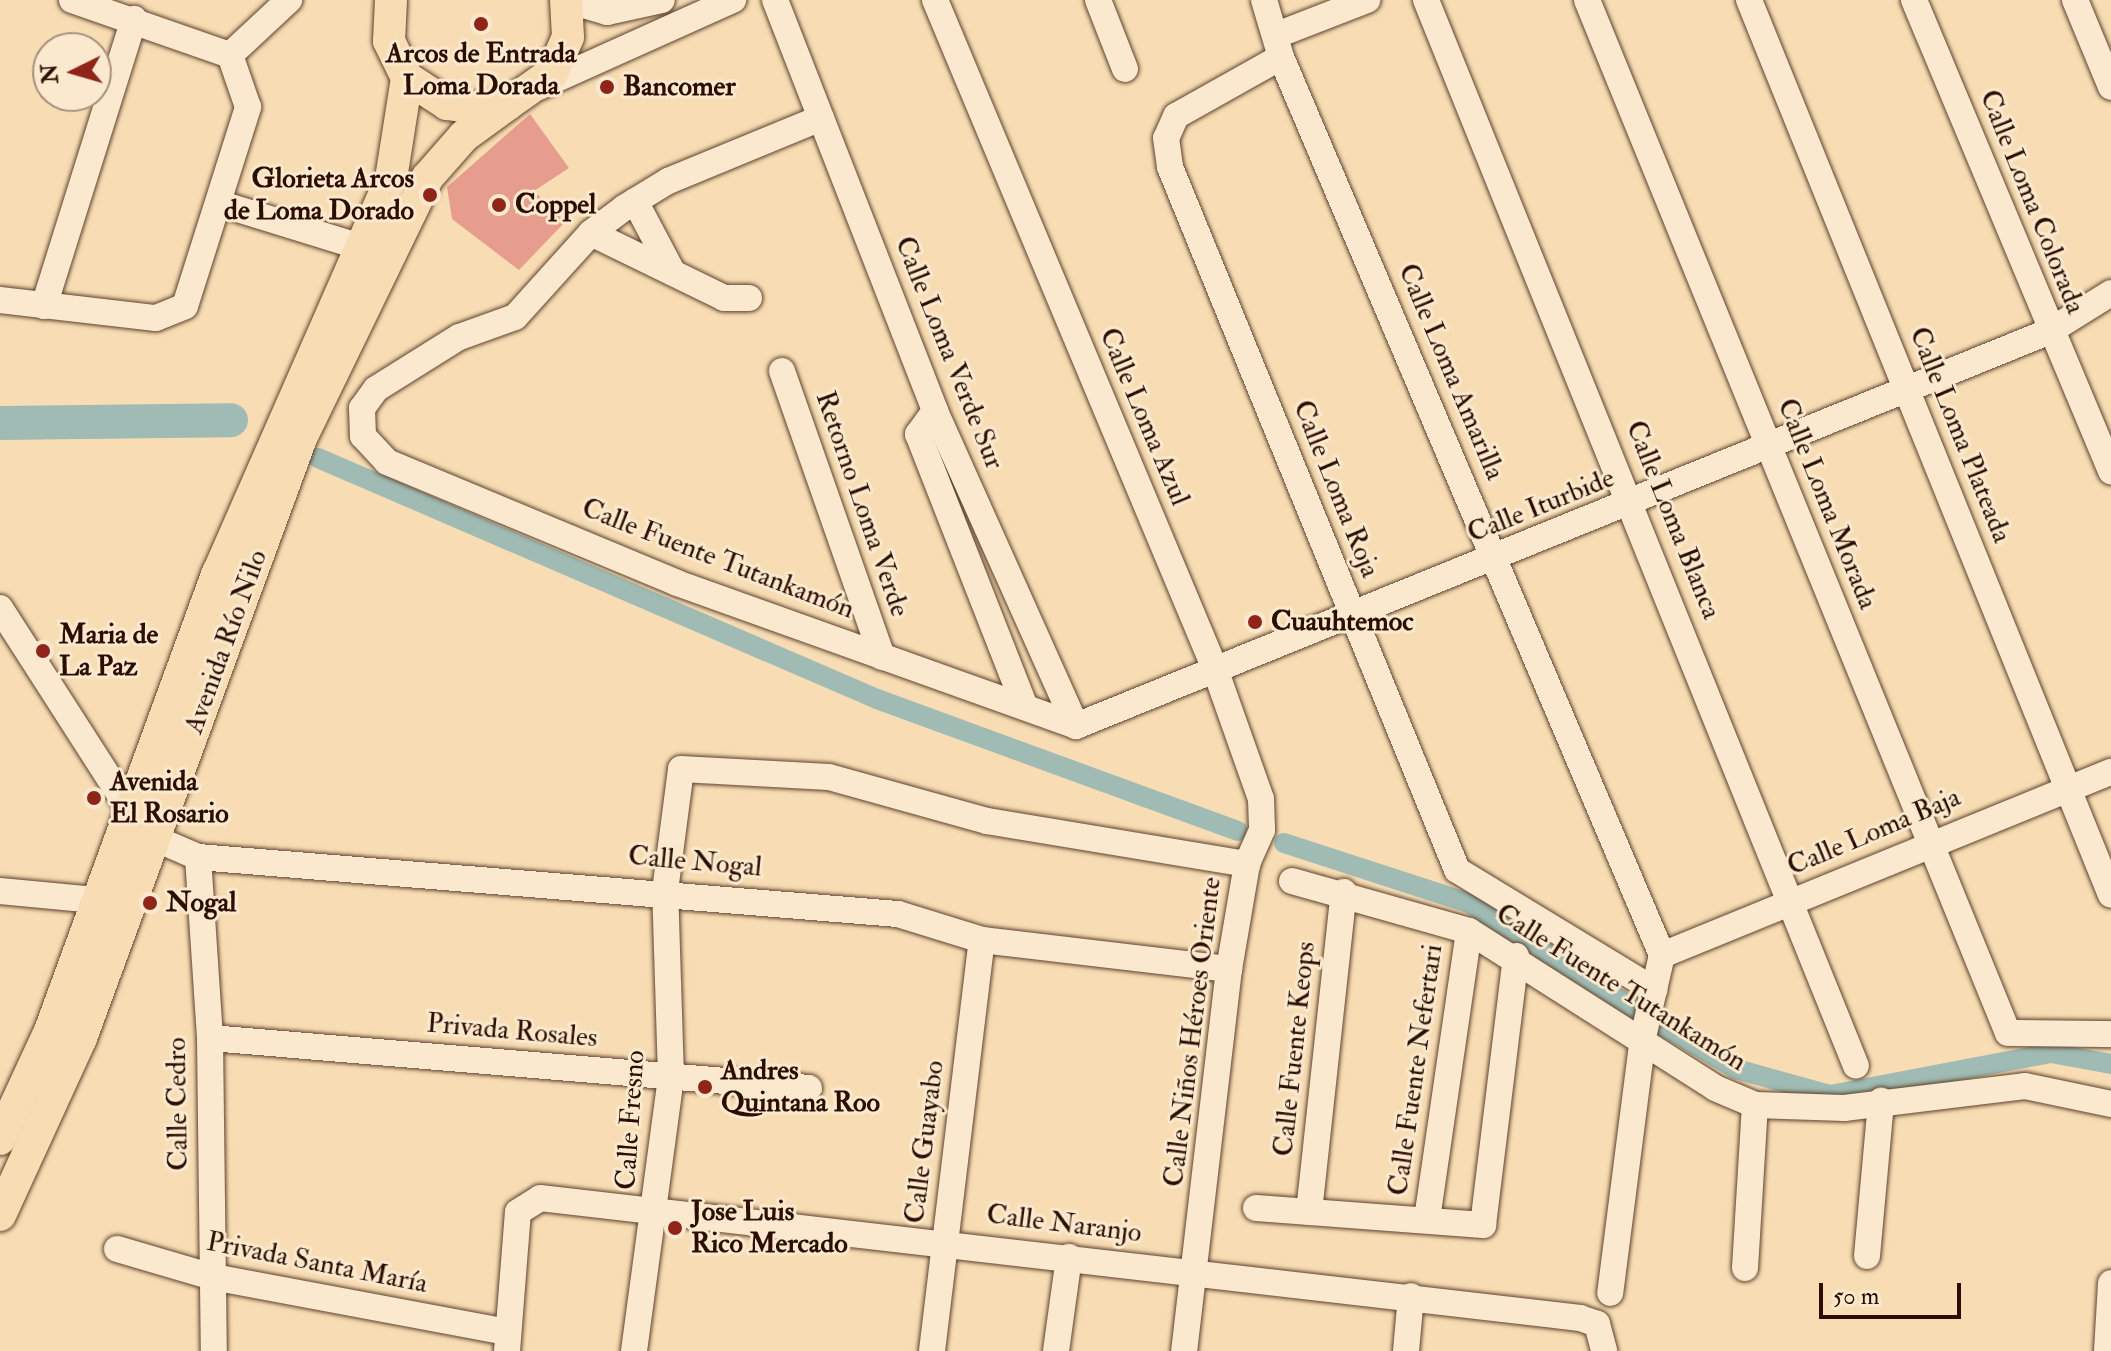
<!DOCTYPE html>
<html>
<head>
<meta charset="utf-8">
<style>
	body { margin:0 }
	#map { position:relative; width:2111px; height:1351px; overflow:hidden; background:#f8ddb4; font-family:"IM FELL Double Pica",serif }
	div>[style] { position:absolute }
	.canal>* { height:20px; margin:-10px; padding:0 10px; transform-origin:10px; border-radius:10px; background:#9fbbb4 }
	.river>* { height:34px; margin:-17px; padding:0 17px; transform-origin:17px; border-radius:17px; background:#9fbbb4 }
	.building>* { inset:0; background:#e79d8d }
	.roads { filter:drop-shadow(0 0 2px #5e422d) drop-shadow(0 0 2px #5e422d) }
	.minor>* { height:26px; margin:-13px; padding:0 13px; transform-origin:13px; border-radius:13px; background:#fae9ce }
	.major>* { height:32px; margin:-16px; padding:0 16px; transform-origin:16px; border-radius:16px; background:#f8ddb4 }
	.dots>* { width:22px; height:22px; translate:-50% -50%; box-sizing:border-box; border:4px solid #fae9ce; border-radius:50% }
	span { translate:-50% -50%; white-space:nowrap; text-align:center; line-height:1.15; -webkit-text-stroke:6px #fae9ce; paint-order:stroke }
	.poi-label { font-size:28px; color:#2b0e00; font-weight:700 }
	.left { translate:0 -50%; text-align:left }
	.right { translate:-100% -50%; text-align:right }
	.street-label { font-size:28px; color:#2b0e00 }
	.north { position:absolute; left:32px; top:32px; width:80px; height:80px; box-sizing:border-box; background:#fae9ce; border:2px solid #a7917c; border-radius:50%; rotate:265deg; font-size:22px; font-weight:700; line-height:32px; text-align:center; color:#2b0e00 }
	.north::after { content:''; display:block; margin:auto; width:28px; height:36px; background:#8f2418; clip-path:polygon(50% 0,100% 100%,50% 72%,0 100%) }
	.scale { position:absolute; left:1819px; top:1283px; width:142px; height:36px; box-sizing:border-box; border:4px solid #2b0e00; border-top:0; padding-left:10px; font-size:24px; line-height:28px; white-space:nowrap; color:#2b0e00; -webkit-text-stroke:6px #fae9ce; paint-order:stroke }
</style>
</head>
<body>
<div id="map">
	<div class="canal">
		<div style="left:318px;top:458px;width:609px;rotate:23.32deg"></div>
		<div style="left:877px;top:699px;width:384px;rotate:20.1deg"></div>
		<div style="left:1284px;top:843px;width:194px;rotate:18deg"></div>
		<div style="left:1469px;top:903px;width:196px;rotate:32.5deg"></div>
		<div style="left:1663px;top:1026px;width:85px;rotate:30.5deg"></div>
		<div style="left:1736px;top:1069px;width:98px;rotate:15.5deg"></div>
		<div style="left:1830px;top:1095px;width:225px;rotate:-10.8deg"></div>
		<div style="left:2051px;top:1053px;width:61px;rotate:10.4deg"></div>
	</div>
	<div class="river">
		<div style="left:0;top:423px;width:231px;rotate:-0.7deg"></div>
	</div>
	<div class="building">
		<div style="clip-path:polygon(530px 114px,569px 168px,534px 191px,565px 222px,519px 270px,452px 219px,447px 187px)"></div>
	</div>
	<div class="roads">
		<div class="minor">
			<div style="left:72px;top:0;width:167px;rotate:19.2deg"></div>
			<div style="left:567px;top:0;width:42px;rotate:16.7deg"></div>
			<div style="left:607px;top:12px;width:56px;rotate:-12.3deg"></div>
			<div style="left:775px;top:0;width:441px;rotate:68.7deg"></div>
			<div style="left:935px;top:411px;width:345px;rotate:65.9deg"></div>
			<div style="left:935px;top:0;width:725px;rotate:67.29deg"></div>
			<div style="left:1215px;top:669px;width:138px;rotate:70.5deg"></div>
			<div style="left:1261px;top:799px;width:31px;rotate:88deg"></div>
			<div style="left:1262px;top:830px;width:37px;rotate:114deg"></div>
			<div style="left:1247px;top:864px;width:107px;rotate:99.7deg"></div>
			<div style="left:1229px;top:969px;width:385px;rotate:96.7deg"></div>
			<div style="left:1098px;top:0;width:74px;rotate:68.6deg"></div>
			<div style="left:1264px;top:0;width:59px;rotate:73.4deg"></div>
			<div style="left:1281px;top:57px;width:975px;rotate:67.01deg"></div>
			<div style="left:1662px;top:955px;width:84px;rotate:103deg"></div>
			<div style="left:1643px;top:1037px;width:258px;rotate:97.3deg"></div>
			<div style="left:1426px;top:0;width:1149px;rotate:68.03deg"></div>
			<div style="left:1587px;top:0;width:1115px;rotate:67.83deg"></div>
			<div style="left:2008px;top:1033px;width:103px;rotate:0.6deg"></div>
			<div style="left:1749px;top:0;width:965px;rotate:67.98deg"></div>
			<div style="left:1914px;top:0;width:511px;rotate:67.3deg"></div>
			<div style="left:2075px;top:0;width:94px;rotate:67.5deg"></div>
			<div style="left:1277px;top:35px;width:97px;rotate:-21.3deg"></div>
			<div style="left:230px;top:55px;width:81px;rotate:-43deg"></div>
			<div style="left:1281px;top:57px;width:120px;rotate:150.7deg"></div>
			<div style="left:1176px;top:116px;width:24px;rotate:114deg"></div>
			<div style="left:1166px;top:138px;width:29px;rotate:82deg"></div>
			<div style="left:1170px;top:167px;width:759px;rotate:67.79deg"></div>
			<div style="left:1457px;top:870px;width:231px;rotate:31.3deg"></div>
			<div style="left:539px;top:87px;width:213px;rotate:-24.2deg"></div>
			<div style="left:821px;top:118px;width:165px;rotate:157.6deg"></div>
			<div style="left:668px;top:181px;width:52px;rotate:148.5deg"></div>
			<div style="left:624px;top:208px;width:41px;rotate:142.9deg"></div>
			<div style="left:591px;top:233px;width:113px;rotate:132.1deg"></div>
			<div style="left:515px;top:317px;width:59px;rotate:160.3deg"></div>
			<div style="left:459px;top:337px;width:98px;rotate:147.9deg"></div>
			<div style="left:376px;top:389px;width:24px;rotate:126deg"></div>
			<div style="left:362px;top:408px;width:28px;rotate:88deg"></div>
			<div style="left:363px;top:436px;width:35px;rotate:47deg"></div>
			<div style="left:387px;top:462px;width:314px;rotate:22.6deg"></div>
			<div style="left:677px;top:583px;width:424px;rotate:19.7deg"></div>
			<div style="left:635px;top:201px;width:81px;rotate:62.2deg"></div>
			<div style="left:221px;top:204px;width:146px;rotate:17.1deg"></div>
			<div style="left:591px;top:233px;width:148px;rotate:26deg"></div>
			<div style="left:724px;top:298px;width:25px"></div>
			<div style="left:0;top:300px;width:157px;rotate:6.6deg"></div>
			<div style="left:156px;top:318px;width:31px;rotate:-22deg"></div>
			<div style="left:185px;top:306px;width:209px;rotate:-72.4deg"></div>
			<div style="left:248px;top:107px;width:55px;rotate:-109.1deg"></div>
			<div style="left:44px;top:306px;width:301px;rotate:-72.6deg"></div>
			<div style="left:782px;top:371px;width:303px;rotate:70.7deg"></div>
			<div style="left:935px;top:411px;width:29px;rotate:126deg"></div>
			<div style="left:918px;top:434px;width:293px;rotate:68.6deg"></div>
			<div style="left:0;top:608px;width:246px;rotate:57.3deg"></div>
			<div style="left:133px;top:815px;width:31px;rotate:48deg"></div>
			<div style="left:154px;top:838px;width:48px;rotate:23.4deg"></div>
			<div style="left:198px;top:857px;width:702px;rotate:4.66deg"></div>
			<div style="left:898px;top:914px;width:88px;rotate:17.2deg"></div>
			<div style="left:982px;top:940px;width:249px;rotate:6.7deg"></div>
			<div style="left:1076px;top:726px;width:1051px;rotate:-22.07deg"></div>
			<div style="left:2050px;top:331px;width:72px;rotate:-31.9deg"></div>
			<div style="left:198px;top:857px;width:181px;rotate:86.2deg"></div>
			<div style="left:210px;top:1038px;width:313px;rotate:89.3deg"></div>
			<div style="left:1292px;top:881px;width:184px;rotate:15.8deg"></div>
			<div style="left:1469px;top:931px;width:292px;rotate:32.5deg"></div>
			<div style="left:1715px;top:1088px;width:43px;rotate:23deg"></div>
			<div style="left:1755px;top:1105px;width:89px;rotate:1.9deg"></div>
			<div style="left:1844px;top:1108px;width:182px;rotate:-6.9deg"></div>
			<div style="left:2025px;top:1086px;width:88px;rotate:11.8deg"></div>
			<div style="left:0;top:891px;width:117px;rotate:5.4deg"></div>
			<div style="left:1662px;top:955px;width:485px;rotate:-22.2deg"></div>
			<div style="left:210px;top:1038px;width:601px;rotate:4.77deg"></div>
			<div style="left:1256px;top:1208px;width:228px;rotate:4.3deg"></div>
			<div style="left:1483px;top:1225px;width:271px;rotate:-83deg"></div>
			<div style="left:1309px;top:1212px;width:322px;rotate:-83.8deg"></div>
			<div style="left:1427px;top:1219px;width:291px;rotate:-81.7deg"></div>
			<div style="left:117px;top:1249px;width:100px;rotate:16.3deg"></div>
			<div style="left:213px;top:1277px;width:299px;rotate:10.6deg"></div>
			<div style="left:1867px;top:1256px;width:156px;rotate:-84.8deg"></div>
			<div style="left:1745px;top:1268px;width:163px;rotate:-86.5deg"></div>
			<div style="left:507px;top:1351px;width:139px;rotate:-85.5deg"></div>
			<div style="left:518px;top:1212px;width:26px;rotate:-32deg"></div>
			<div style="left:540px;top:1198px;width:1047px;rotate:6.58deg"></div>
			<div style="left:1580px;top:1318px;width:18px;rotate:19deg"></div>
			<div style="left:1597px;top:1324px;width:28px;rotate:75deg"></div>
			<div style="left:634px;top:1351px;width:276px;rotate:-82.3deg"></div>
			<div style="left:671px;top:1077px;width:186px;rotate:-91.8deg"></div>
			<div style="left:665px;top:891px;width:123px;rotate:-82.5deg"></div>
			<div style="left:681px;top:769px;width:148px;rotate:3.1deg"></div>
			<div style="left:829px;top:777px;width:164px;rotate:15.6deg"></div>
			<div style="left:987px;top:821px;width:264px;rotate:9.4deg"></div>
			<div style="left:932px;top:1351px;width:414px;rotate:-83.1deg"></div>
			<div style="left:1056px;top:1351px;width:95px;rotate:-82.1deg"></div>
			<div style="left:1406px;top:1351px;width:55px;rotate:-84.8deg"></div>
			<div style="left:2107px;top:1351px;width:68px;rotate:-86.6deg"></div>
		</div>
		<div class="major">
			<div style="left:391px;top:0;width:41px;rotate:92.8deg"></div>
			<div style="left:389px;top:41px;width:41px;rotate:64.1deg"></div>
			<div style="left:407px;top:78px;width:48px;rotate:33deg"></div>
			<div style="left:447px;top:104px;width:36px;rotate:8deg"></div>
			<div style="left:483px;top:109px;width:25px;rotate:-11deg"></div>
			<div style="left:508px;top:104px;width:54px;rotate:-35.2deg"></div>
			<div style="left:552px;top:73px;width:39px;rotate:-66deg"></div>
			<div style="left:568px;top:37px;width:37px;rotate:-93deg"></div>
			<div style="left:0;top:1139px;width:119px;rotate:-65.2deg"></div>
			<div style="left:50px;top:1031px;width:488px;rotate:-69.9deg"></div>
			<div style="left:218px;top:573px;width:430px;rotate:-66.3deg"></div>
			<div style="left:391px;top:179px;width:102px;rotate:-81deg"></div>
			<div style="left:0;top:1215px;width:195px;rotate:-65.4deg"></div>
			<div style="left:81px;top:1038px;width:639px;rotate:-69.86deg"></div>
			<div style="left:301px;top:438px;width:290px;rotate:-64.1deg"></div>
			<div style="left:428px;top:177px;width:55px;rotate:-48.7deg"></div>
			<div style="left:464px;top:136px;width:54px;rotate:-36deg"></div>
		</div>
	</div>
	<div class="dots">
		<div style="left:481px;top:24px;background:#8f2418"></div>
		<div style="left:607px;top:87px;background:#8f2418"></div>
		<div style="left:430px;top:195px;background:#8f2418"></div>
		<div style="left:499px;top:205px;background:#8f2418"></div>
		<div style="left:1255px;top:622px;background:#8f2418"></div>
		<div style="left:43px;top:651px;background:#8f2418"></div>
		<div style="left:94px;top:798px;background:#8f2418"></div>
		<div style="left:150px;top:903px;background:#8f2418"></div>
		<div style="left:705px;top:1087px;background:#8f2418"></div>
		<div style="left:675px;top:1228px;background:#8f2418"></div>
	</div>
	<div class="poi-label">
		<span style="left:481px;top:70px">Arcos de Entrada<br>Loma Dorada</span>
		<span class="left" style="left:623px;top:87px">Bancomer</span>
		<span class="right" style="left:414px;top:195px">Glorieta Arcos<br>de Loma Dorado</span>
		<span class="left" style="left:515px;top:205px">Coppel</span>
		<span class="left" style="left:1271px;top:622px">Cuauhtemoc</span>
		<span class="left" style="left:59px;top:651px">Maria de<br>La Paz</span>
		<span class="left" style="left:110px;top:798px">Avenida<br>El Rosario</span>
		<span class="left" style="left:166px;top:903px">Nogal</span>
		<span class="left" style="left:721px;top:1087px">Andres<br>Quintana Roo</span>
		<span class="left" style="left:691px;top:1228px">Jose Luis<br>Rico Mercado</span>
	</div>
	<div class="street-label">
		<span style="left:2032px;top:202px;rotate:68deg">Calle Loma Colorada</span>
		<span style="left:949px;top:353px;rotate:68deg">Calle Loma Verde Sur</span>
		<span style="left:1451px;top:372px;rotate:67deg">Calle Loma Amarilla</span>
		<span style="left:1144px;top:417px;rotate:67deg">Calle Loma Azul</span>
		<span style="left:1960px;top:435px;rotate:68deg">Calle Loma Plateada</span>
		<span style="left:1336px;top:489px;rotate:68deg">Calle Loma Roja</span>
		<span style="left:862px;top:504px;rotate:71deg">Retorno Loma Verde</span>
		<span style="left:1827px;top:504px;rotate:68deg">Calle Loma Morada</span>
		<span style="left:1541px;top:506px;rotate:-22deg">Calle Iturbide</span>
		<span style="left:1673px;top:520px;rotate:68deg">Calle Loma Blanca</span>
		<span style="left:718px;top:559px;rotate:21deg">Calle Fuente Tutankamón</span>
		<span style="left:226px;top:642px;rotate:-70deg">Avenida Río Nilo</span>
		<span style="left:1874px;top:832px;rotate:-23deg">Calle Loma Baja</span>
		<span style="left:695px;top:862px;rotate:5deg">Calle Nogal</span>
		<span style="left:1621px;top:988px;rotate:32deg">Calle Fuente Tutankamón</span>
		<span style="left:512px;top:1031px;rotate:5deg">Privada Rosales</span>
		<span style="left:1193px;top:1032px;rotate:-83deg">Calle Niños Héroes Oriente</span>
		<span style="left:1295px;top:1049px;rotate:-84deg">Calle Fuente Keops</span>
		<span style="left:1416px;top:1070px;rotate:-82deg">Calle Fuente Nefertari</span>
		<span style="left:178px;top:1104px;rotate:-91deg">Calle Cedro</span>
		<span style="left:631px;top:1120px;rotate:-86deg">Calle Fresno</span>
		<span style="left:925px;top:1142px;rotate:-83deg">Calle Guayabo</span>
		<span style="left:1064px;top:1224px;rotate:7deg">Calle Naranjo</span>
		<span style="left:317px;top:1263px;rotate:11deg">Privada Santa María</span>
	</div>
	<div class="north">N</div>
	<div class="scale">50 m</div>
</div>
</body>
</html>
